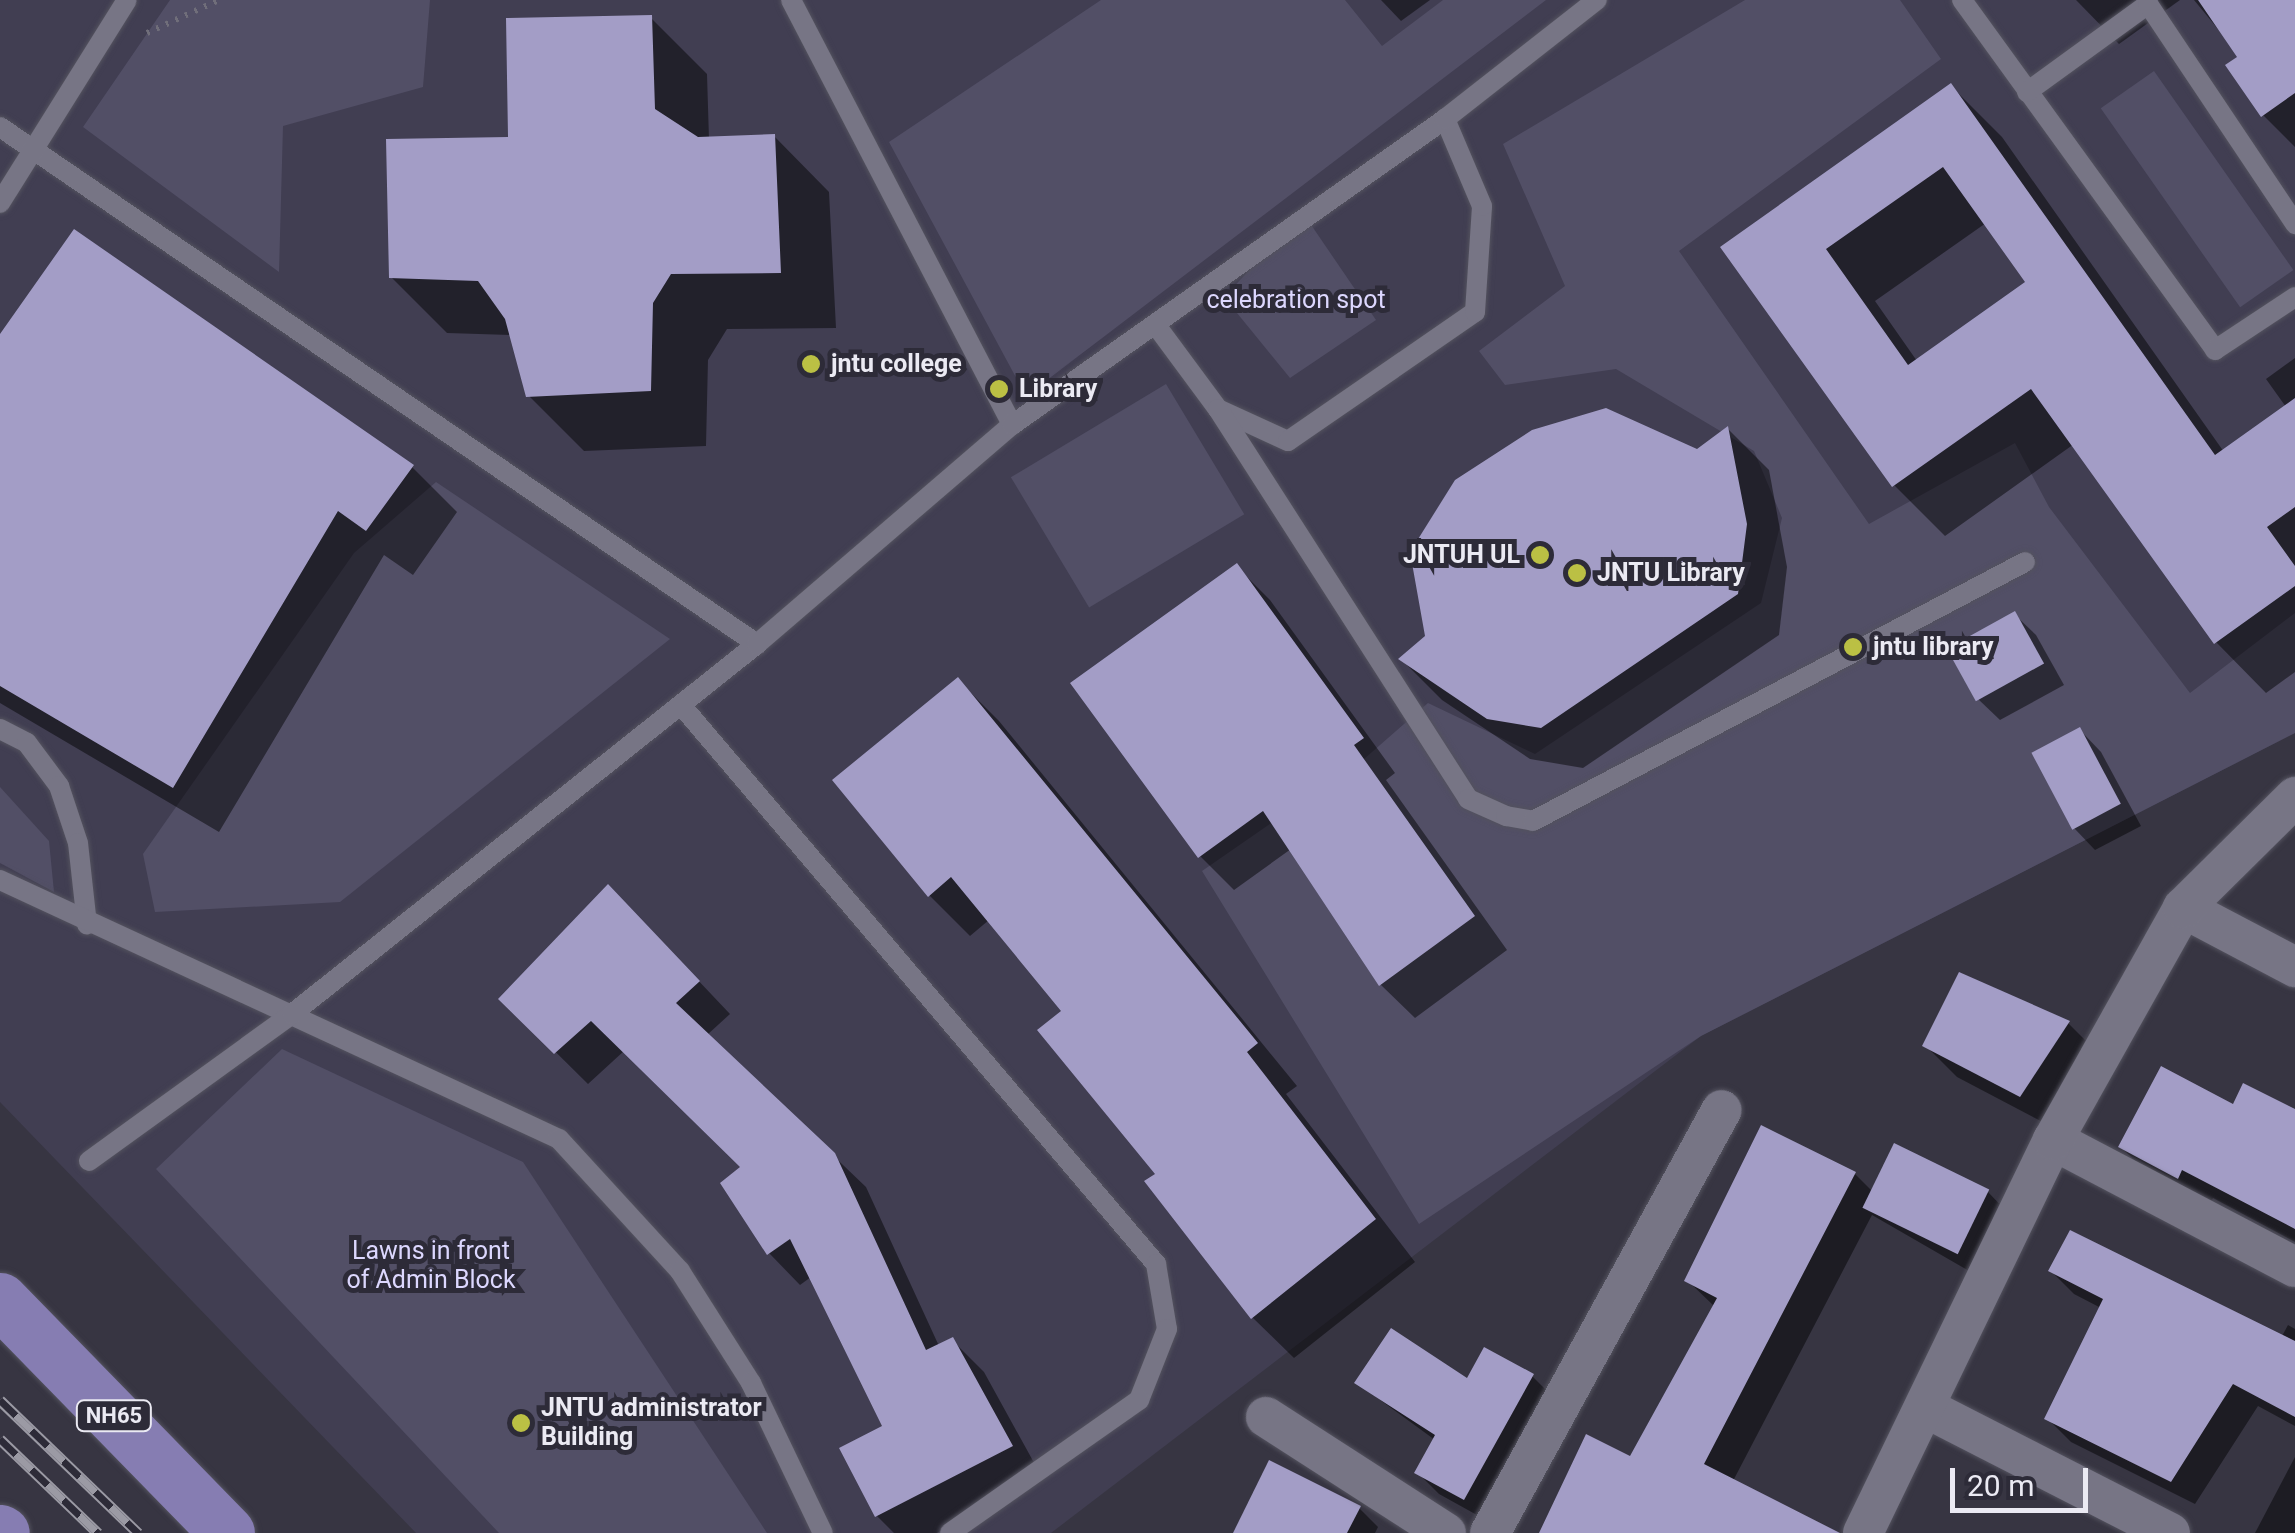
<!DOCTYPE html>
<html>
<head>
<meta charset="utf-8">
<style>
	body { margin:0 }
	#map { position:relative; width:2295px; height:1533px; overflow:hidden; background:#373542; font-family:Roboto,sans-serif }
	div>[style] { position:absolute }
	.built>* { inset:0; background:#413e52 }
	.green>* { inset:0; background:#524f66; transform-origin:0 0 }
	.shadow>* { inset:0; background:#0007 }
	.building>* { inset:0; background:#a39dc6; transform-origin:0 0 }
	.path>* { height:6px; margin-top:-3px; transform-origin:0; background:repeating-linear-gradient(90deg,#706e7a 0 2.5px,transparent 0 10.5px) }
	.roads { filter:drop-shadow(0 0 2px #53525e) drop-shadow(0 0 2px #53525e) }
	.service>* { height:20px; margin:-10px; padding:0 10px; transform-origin:10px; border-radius:10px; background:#777585 }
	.minor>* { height:40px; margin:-20px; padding:0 20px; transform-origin:20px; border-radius:20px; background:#777585 }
	.trunk>* { height:55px; margin:-27.5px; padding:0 27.5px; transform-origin:27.5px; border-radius:27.5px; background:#867db2 }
	.rail>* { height:11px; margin-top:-5.5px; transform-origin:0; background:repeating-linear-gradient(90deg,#2d2b38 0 22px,#9b9aa4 0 44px); box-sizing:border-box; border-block:2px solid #9b9aa4 }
	.dots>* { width:28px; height:28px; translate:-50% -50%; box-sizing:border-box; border:5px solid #2d2b38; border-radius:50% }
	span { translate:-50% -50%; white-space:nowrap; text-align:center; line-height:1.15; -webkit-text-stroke:10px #2d2b38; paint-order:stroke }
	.shield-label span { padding:2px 8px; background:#2d2b38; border:2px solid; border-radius:8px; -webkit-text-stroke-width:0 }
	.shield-label { font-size:22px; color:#ebeaf3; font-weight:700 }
	.park-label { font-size:25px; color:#dcd7fe }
	.poi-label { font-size:25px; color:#ebeaf3; font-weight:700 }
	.left { translate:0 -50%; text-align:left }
	.right { translate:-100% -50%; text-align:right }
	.scale { position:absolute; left:1950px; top:1468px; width:138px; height:45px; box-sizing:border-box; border:5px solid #ebeaf3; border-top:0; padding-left:12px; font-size:30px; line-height:35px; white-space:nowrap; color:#ebeaf3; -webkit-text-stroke:8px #2d2b38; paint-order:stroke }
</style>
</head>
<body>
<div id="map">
	<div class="built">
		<div style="clip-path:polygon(0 0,2295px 0,2295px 733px,1701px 1036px,1051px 1533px,416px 1533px,0 1102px)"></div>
	</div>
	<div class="green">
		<div style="clip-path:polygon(170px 0,430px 0,423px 87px,283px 126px,279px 272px,83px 127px)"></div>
		<div style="clip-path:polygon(1101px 0,1345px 0,1382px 46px,1443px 0,1546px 0,1026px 396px,889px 142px)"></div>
		<div style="clip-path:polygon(1745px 0,1900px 0,1941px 59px,1679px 251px,1869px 524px,2015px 443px,2049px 507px,2190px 693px,2295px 613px,2295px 733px,1701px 1036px,1419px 1224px,1202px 871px,1364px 759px,1428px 703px,1535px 754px,1761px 603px,1782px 518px,1754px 451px,1616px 369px,1505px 385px,1479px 351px,1565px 286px,1503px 144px)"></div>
		<div style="left:2154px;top:71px;width:243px;height:65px;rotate:55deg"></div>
		<div style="clip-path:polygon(1303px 213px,1376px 320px,1290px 378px,1224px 297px)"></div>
		<div style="left:1166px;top:384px;width:152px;height:181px;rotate:59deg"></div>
		<div style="clip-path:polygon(436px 482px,670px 639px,340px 902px,155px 912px,143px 854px,354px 553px)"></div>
		<div style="clip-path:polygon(0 787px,49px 841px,54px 892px,0 863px)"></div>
		<div style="clip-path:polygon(282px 1049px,523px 1162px,767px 1533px,499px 1533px,156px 1169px)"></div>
	</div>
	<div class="shadow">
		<div style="clip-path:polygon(1381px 0,1430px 0,1401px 21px)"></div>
		<div style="clip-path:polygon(2076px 0,2180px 0,2119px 44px)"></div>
		<div style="clip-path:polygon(2194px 0,2295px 0,2295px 147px,2263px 115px,2241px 57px)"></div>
		<div style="clip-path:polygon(651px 18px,707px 74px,709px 139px,774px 136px,829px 192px,836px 328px,727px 329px,708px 360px,706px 446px,584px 451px,528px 395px,512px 335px,447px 333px,391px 277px,511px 140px)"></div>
		<div style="clip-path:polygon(evenodd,1951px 86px,2002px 137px,2224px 452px,2286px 407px,2266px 379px,2295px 358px,2295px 672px,2266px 693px,2216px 642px,2074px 444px,1945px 536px,1894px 485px,1723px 248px,1951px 86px,1986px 223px,2028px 283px,1917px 361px,1875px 301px,1986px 223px)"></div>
		<div style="clip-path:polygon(0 339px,412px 467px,457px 512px,413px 575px,384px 555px,219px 832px,0 703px)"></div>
		<div style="clip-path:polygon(1728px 429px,1769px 470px,1787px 567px,1779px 635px,1583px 768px,1530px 759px,1442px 700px,1401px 659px)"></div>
		<div style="clip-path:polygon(1236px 566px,1270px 600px,1395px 773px,1386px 780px,1507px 950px,1415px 1018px,1381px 985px,1291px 849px,1234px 890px,1200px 856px)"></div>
		<div style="clip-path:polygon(2014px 614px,2036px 635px,2064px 685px,2000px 720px,1978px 699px,1950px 650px)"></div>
		<div style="clip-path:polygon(958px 680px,999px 721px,1297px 1086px,1286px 1094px,1415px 1262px,1294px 1358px,1253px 1318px,1148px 1181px,1159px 1174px,1064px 1011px,989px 920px,970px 936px,929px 895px)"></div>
		<div style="clip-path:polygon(2080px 730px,2101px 752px,2141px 826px,2095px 850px,2074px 828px)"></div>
		<div style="clip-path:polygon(640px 919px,730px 1014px,707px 1035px,866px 1187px,939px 1346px,952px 1340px,984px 1372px,1043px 1479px,937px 1533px,894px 1533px,877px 1516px,885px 1427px,811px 1277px,800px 1285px,769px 1253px,743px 1167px,624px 1051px,588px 1084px,502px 999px)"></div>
		<div style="clip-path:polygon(2068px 1023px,2100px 1055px,2052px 1127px,1957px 1077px,1925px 1045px)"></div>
		<div style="clip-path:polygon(2234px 1107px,2295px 1112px,2295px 1242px,2213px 1198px,2208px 1207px,2151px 1177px,2121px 1147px)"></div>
		<div style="clip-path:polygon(1855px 1174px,1872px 1191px,1988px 1192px,2009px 1214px,1976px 1275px,1872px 1215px,1733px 1481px,1826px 1533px,1542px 1533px,1632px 1459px,1715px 1307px,1687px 1280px)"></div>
		<div style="clip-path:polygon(2051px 1271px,2281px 1338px,2288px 1325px,2295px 1329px,2295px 1426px,2258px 1406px,2195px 1504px,2071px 1442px,2047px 1418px,2101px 1308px,2074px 1294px)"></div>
		<div style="clip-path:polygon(1532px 1376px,1554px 1398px,1486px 1520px,1439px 1494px,1417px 1472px,1435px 1440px,1357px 1383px)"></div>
		<div style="clip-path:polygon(2295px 1457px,2295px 1533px,2255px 1533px)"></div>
		<div style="clip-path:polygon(1359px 1508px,1378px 1527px,1375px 1533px,1236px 1533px)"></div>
	</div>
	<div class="building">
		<div style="clip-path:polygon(2198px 0,2295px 0,2295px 93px,2261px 117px,2225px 65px,2237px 57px)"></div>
		<div style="clip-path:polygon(652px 15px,655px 109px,698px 137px,775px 134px,781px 273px,671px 274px,653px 303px,651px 391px,526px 397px,505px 319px,478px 281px,389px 278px,386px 139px,508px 137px,506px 18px)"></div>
		<div style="clip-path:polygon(evenodd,1951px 83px,2215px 455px,2295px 398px,2295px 507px,2267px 527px,2295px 566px,2295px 586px,2214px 644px,2031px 389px,1892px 487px,1720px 247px,1951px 83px,1943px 167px,2025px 282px,1908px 365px,1826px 249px,1943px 167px)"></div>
		<div style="clip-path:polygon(74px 229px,414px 465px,366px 531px,338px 511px,173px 788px,0 686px,0 334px)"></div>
		<div style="clip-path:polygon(1606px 408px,1697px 449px,1728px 426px,1747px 524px,1738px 594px,1541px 728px,1487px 719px,1398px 659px,1425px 636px,1410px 552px,1455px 480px,1532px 430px)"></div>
		<div style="clip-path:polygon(1237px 563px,1364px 738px,1354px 745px,1475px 916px,1379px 986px,1263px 811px,1198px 858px,1070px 683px)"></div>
		<div style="left:2015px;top:611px;width:60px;height:78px;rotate:61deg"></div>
		<div style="clip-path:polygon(958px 677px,1258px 1043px,1247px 1052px,1376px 1219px,1251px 1319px,1144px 1181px,1155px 1174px,1037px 1030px,1061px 1011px,951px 877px,928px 897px,832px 780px)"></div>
		<div style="left:2080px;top:727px;width:87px;height:55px;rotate:62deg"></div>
		<div style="clip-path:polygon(608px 884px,700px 981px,676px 1003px,835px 1153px,926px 1350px,953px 1337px,1013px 1446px,875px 1517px,839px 1448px,882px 1426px,790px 1239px,767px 1255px,720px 1183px,740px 1167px,591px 1021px,554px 1054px,498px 999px)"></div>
		<div style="clip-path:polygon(1959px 972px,2070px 1021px,2020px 1097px,1922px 1046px)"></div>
		<div style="clip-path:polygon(2161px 1066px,2233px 1104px,2243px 1083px,2295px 1109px,2295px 1229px,2182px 1170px,2178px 1179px,2118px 1147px)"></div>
		<div style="clip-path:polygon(1761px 1125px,1856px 1172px,1704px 1464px,1840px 1533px,1539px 1533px,1586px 1434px,1630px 1456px,1717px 1298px,1684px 1281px)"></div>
		<div style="left:1894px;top:1143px;width:106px;height:72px;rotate:26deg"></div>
		<div style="clip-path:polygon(2070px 1230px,2295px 1341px,2295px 1417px,2233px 1384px,2171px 1482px,2044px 1419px,2103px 1299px,2048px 1271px)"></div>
		<div style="clip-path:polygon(1391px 1328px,1467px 1378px,1484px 1347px,1534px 1374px,1464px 1500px,1414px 1473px,1435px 1435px,1354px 1383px)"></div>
		<div style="clip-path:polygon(1269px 1460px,1361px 1506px,1347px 1533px,1233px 1533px)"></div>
	</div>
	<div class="path">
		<div style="left:147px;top:33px;width:79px;rotate:-24.6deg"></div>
	</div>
	<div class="roads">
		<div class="service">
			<div style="left:791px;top:0;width:479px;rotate:62.5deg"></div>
			<div style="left:1962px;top:0;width:432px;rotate:54.1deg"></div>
			<div style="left:2215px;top:350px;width:96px;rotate:-33.5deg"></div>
			<div style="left:2027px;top:92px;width:150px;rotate:-36deg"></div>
			<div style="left:2148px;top:4px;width:265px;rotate:56.2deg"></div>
			<div style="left:0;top:127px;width:917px;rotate:34.33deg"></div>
			<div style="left:0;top:203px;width:239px;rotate:-58deg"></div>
			<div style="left:1158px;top:328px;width:101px;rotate:53.5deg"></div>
			<div style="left:1218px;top:409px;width:77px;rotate:24.6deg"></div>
			<div style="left:1288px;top:441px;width:227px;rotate:-34.6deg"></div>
			<div style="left:1475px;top:312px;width:106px;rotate:-86.2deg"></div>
			<div style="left:1482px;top:206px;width:95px;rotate:-113deg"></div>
			<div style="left:1218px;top:409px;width:463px;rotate:57.3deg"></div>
			<div style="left:1468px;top:799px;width:42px;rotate:24.1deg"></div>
			<div style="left:1506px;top:816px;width:27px;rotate:10deg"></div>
			<div style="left:1533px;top:821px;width:556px;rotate:-27.76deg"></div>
			<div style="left:681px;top:705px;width:734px;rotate:49.64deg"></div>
			<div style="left:1156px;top:1264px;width:66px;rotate:80.4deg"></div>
			<div style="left:1167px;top:1329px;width:76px;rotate:111.5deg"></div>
			<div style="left:1139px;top:1400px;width:231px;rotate:144.9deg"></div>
			<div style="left:0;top:729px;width:30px;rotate:27deg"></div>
			<div style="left:27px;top:743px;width:54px;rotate:53.3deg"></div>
			<div style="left:59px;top:786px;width:60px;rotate:71.6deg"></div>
			<div style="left:78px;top:843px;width:82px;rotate:83.7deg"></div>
			<div style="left:0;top:880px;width:616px;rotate:24.86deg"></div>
			<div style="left:559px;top:1139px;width:179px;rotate:47.5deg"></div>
			<div style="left:680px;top:1271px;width:133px;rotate:57.6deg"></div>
			<div style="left:751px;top:1383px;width:166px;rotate:64.4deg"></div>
			<div style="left:89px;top:1161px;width:251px;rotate:-35.9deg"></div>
			<div style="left:292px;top:1014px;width:594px;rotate:-38.51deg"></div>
			<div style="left:757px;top:644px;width:336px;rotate:-40.7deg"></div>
			<div style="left:1012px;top:425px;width:530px;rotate:-35.25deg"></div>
			<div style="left:1445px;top:119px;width:193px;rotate:-38.1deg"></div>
		</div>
		<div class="minor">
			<div style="left:2183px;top:908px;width:127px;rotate:27.8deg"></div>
			<div style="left:2053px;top:1140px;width:273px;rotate:27.7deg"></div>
			<div style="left:1926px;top:1408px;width:274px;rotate:27.1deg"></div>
			<div style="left:1266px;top:1417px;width:214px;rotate:32.8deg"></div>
			<div style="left:1490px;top:1533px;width:482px;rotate:-61.3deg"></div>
			<div style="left:1863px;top:1533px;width:437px;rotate:-64.2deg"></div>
			<div style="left:2053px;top:1140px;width:266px;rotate:-60.7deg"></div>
			<div style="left:2183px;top:908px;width:158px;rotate:-44.7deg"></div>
		</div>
		<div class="trunk">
			<div style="left:0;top:1300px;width:325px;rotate:45.7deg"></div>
			<div style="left:0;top:1532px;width:2px;rotate:27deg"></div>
		</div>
	</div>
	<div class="rail">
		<div style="left:0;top:1400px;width:192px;rotate:43.9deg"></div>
		<div style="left:0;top:1439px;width:136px;rotate:43.8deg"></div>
	</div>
	<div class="dots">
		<div style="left:811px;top:364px;background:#bbc044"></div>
		<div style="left:999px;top:389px;background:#bbc044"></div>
		<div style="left:1540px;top:555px;background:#bbc044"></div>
		<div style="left:1577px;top:573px;background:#bbc044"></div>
		<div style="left:1853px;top:647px;background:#bbc044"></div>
		<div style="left:521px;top:1423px;background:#bbc044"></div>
	</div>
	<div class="shield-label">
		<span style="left:114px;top:1416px">NH65</span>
	</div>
	<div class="park-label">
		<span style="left:1296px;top:300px">celebration spot</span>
		<span style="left:431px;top:1266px">Lawns in front<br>of Admin Block</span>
	</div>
	<div class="poi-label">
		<span class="left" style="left:831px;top:364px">jntu college</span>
		<span class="left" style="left:1019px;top:389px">Library</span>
		<span class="right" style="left:1520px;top:555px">JNTUH UL</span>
		<span class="left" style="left:1597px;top:573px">JNTU Library</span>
		<span class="left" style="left:1873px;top:647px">jntu library</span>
		<span class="left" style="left:541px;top:1423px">JNTU administrator<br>Building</span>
	</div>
	<div class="scale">20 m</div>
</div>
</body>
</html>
